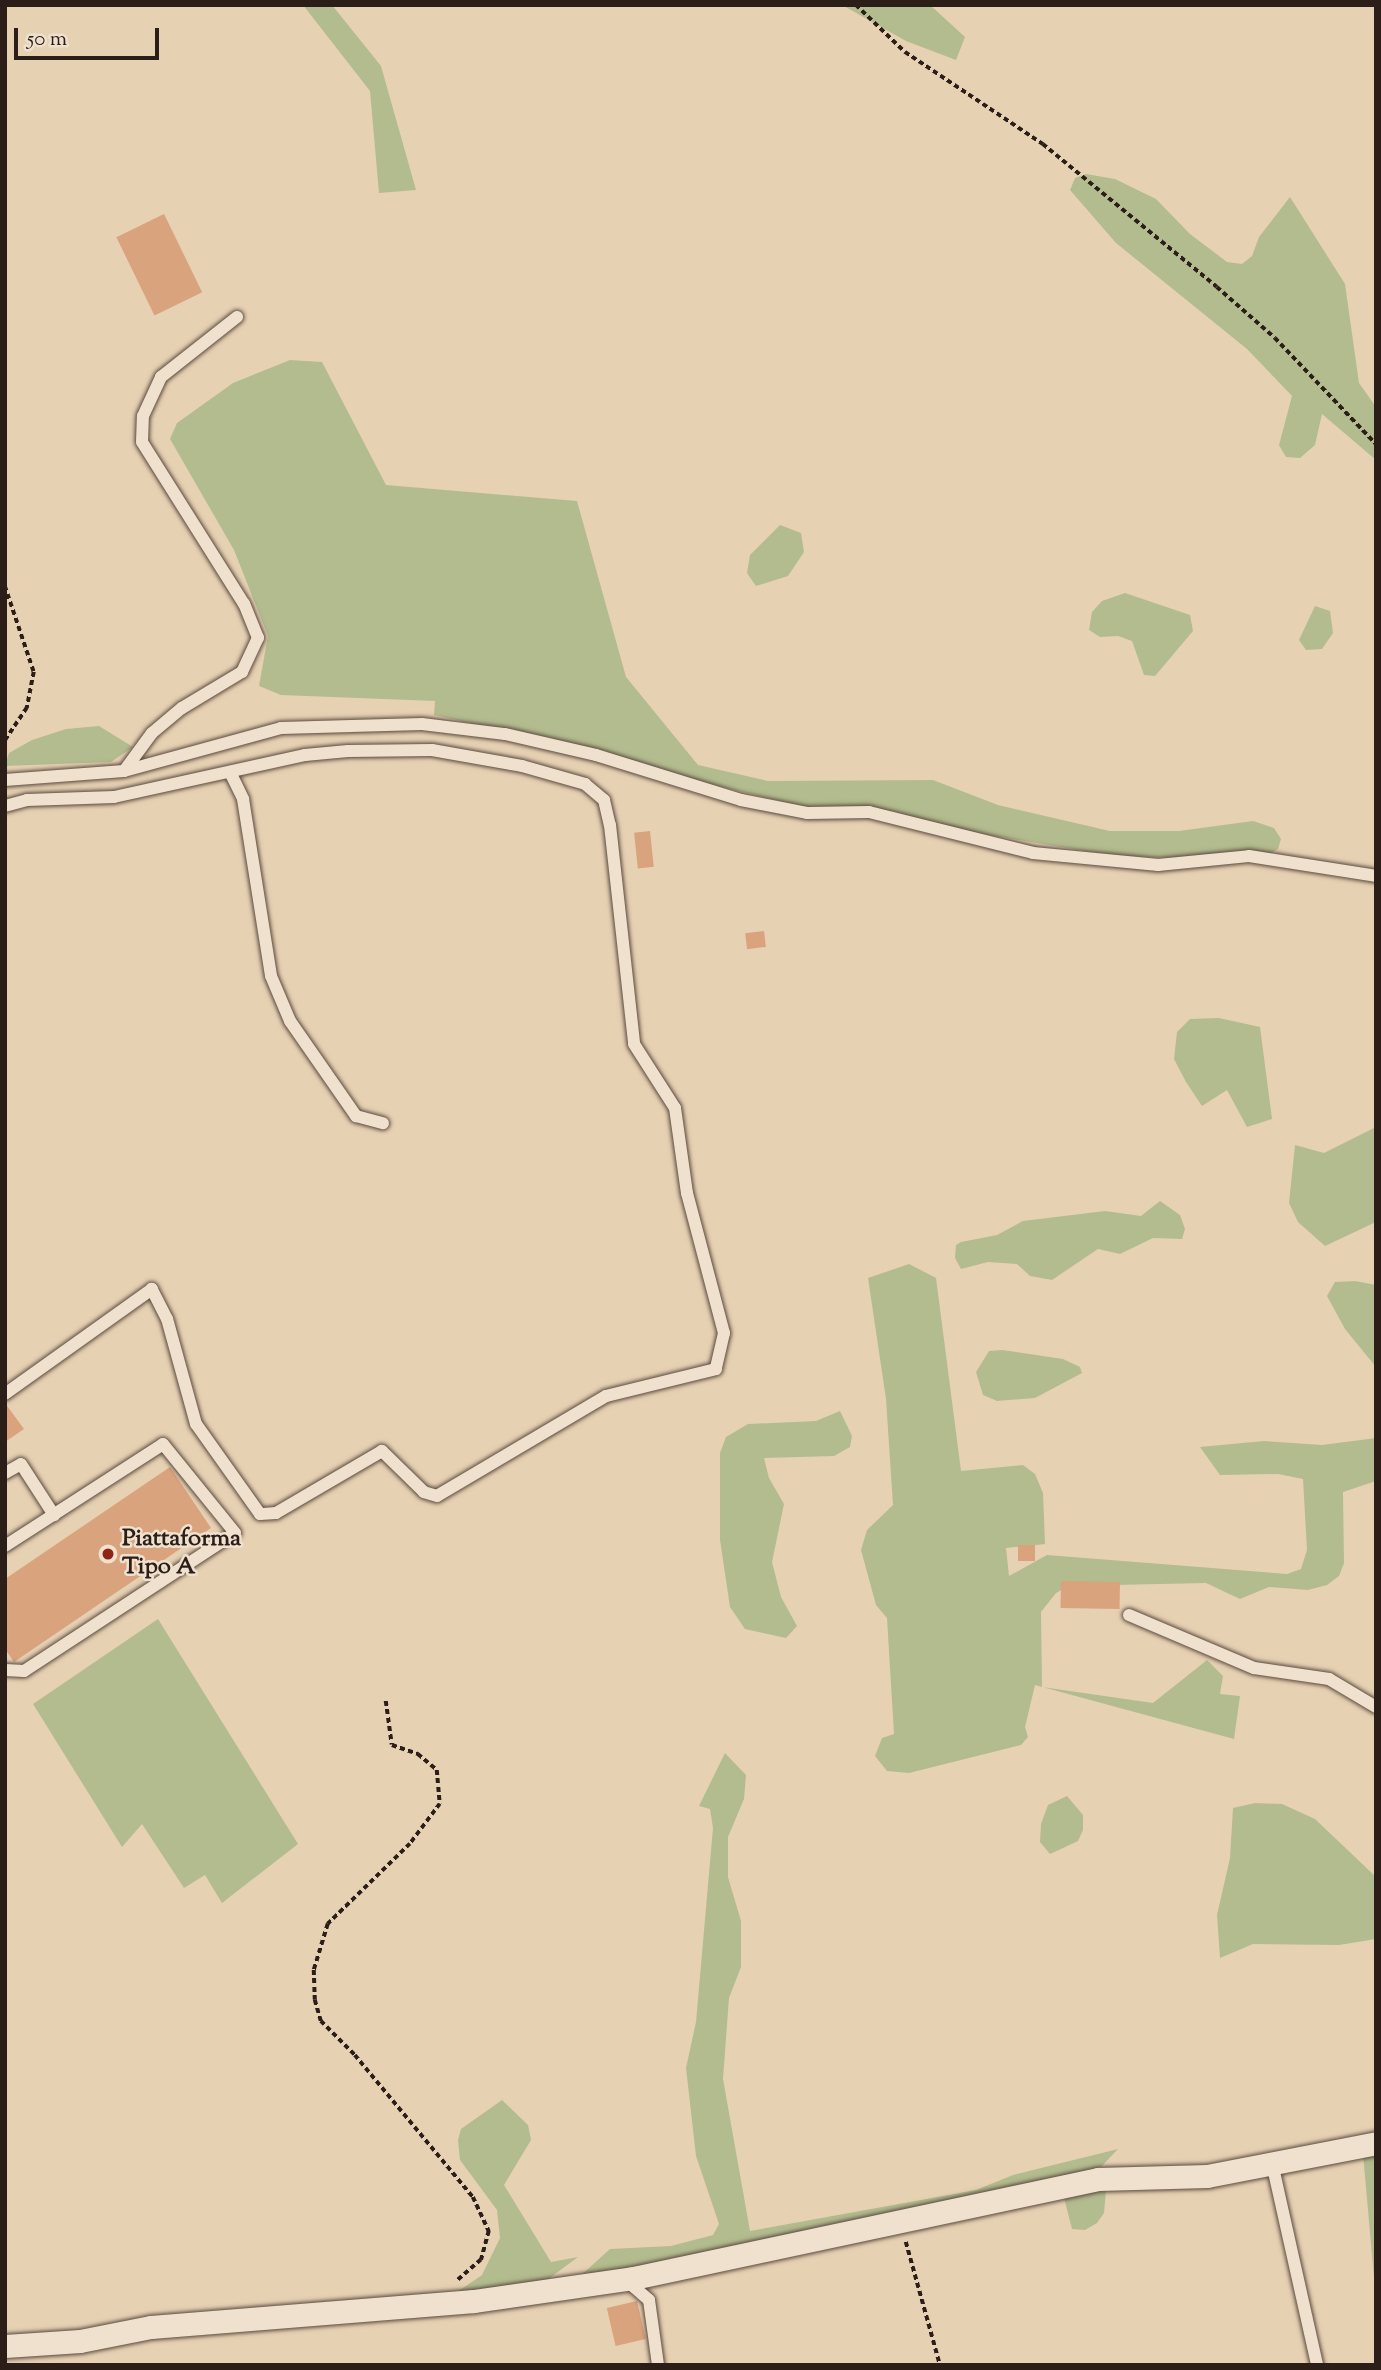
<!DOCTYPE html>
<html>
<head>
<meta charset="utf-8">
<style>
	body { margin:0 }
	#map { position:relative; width:1381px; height:2370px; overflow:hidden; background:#e7d1b3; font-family:"Sorts Mill Goudy",serif }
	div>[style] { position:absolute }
	.green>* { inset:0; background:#b3bc8e }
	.building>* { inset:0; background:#d9a37d; transform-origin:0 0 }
	.path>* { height:3.5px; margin-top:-1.75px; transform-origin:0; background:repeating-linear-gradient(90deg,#2b1d18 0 5px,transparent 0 8.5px) }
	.roads { filter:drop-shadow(0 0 2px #5a4a3f) drop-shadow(0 0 2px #5a4a3f) }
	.service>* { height:12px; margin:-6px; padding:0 6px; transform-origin:6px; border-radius:6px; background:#efe1ce }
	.minor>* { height:23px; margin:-11.5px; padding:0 11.5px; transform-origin:11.5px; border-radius:11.5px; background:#efe1ce }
	.dots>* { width:19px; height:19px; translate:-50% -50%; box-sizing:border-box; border:4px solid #efe1ce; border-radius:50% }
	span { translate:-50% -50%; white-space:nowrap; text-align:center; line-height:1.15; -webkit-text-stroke:5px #efe1ce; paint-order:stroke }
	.poi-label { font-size:24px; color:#2b1d18; font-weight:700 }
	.left { translate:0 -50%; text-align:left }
	.frame { position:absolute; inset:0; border:7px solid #2b1d18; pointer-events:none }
	.scale { position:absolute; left:14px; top:28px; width:145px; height:32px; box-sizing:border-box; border:4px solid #2b1d18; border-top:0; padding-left:9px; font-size:21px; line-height:24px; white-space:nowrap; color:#2b1d18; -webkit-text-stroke:5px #efe1ce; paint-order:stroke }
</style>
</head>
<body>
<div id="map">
	<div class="green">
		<div style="clip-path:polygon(303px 5px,332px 5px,381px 66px,416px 190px,379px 193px,370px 91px)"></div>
		<div style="clip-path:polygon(842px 5px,930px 5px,965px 37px,956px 60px,906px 41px)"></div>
		<div style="clip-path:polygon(1086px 174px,1115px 179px,1156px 199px,1190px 234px,1227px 262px,1242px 264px,1252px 256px,1259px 237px,1290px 197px,1345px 284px,1359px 383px,1376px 407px,1376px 460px,1322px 414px,1315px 445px,1300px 458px,1286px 457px,1279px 445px,1292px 396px,1247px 349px,1116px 243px,1070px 190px,1075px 178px)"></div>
		<div style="clip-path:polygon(290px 360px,322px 362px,386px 485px,577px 501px,626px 677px,698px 765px,768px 781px,933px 780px,998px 805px,1110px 831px,1179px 831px,1253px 821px,1274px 828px,1281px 839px,1278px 849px,1270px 854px,1184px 858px,1116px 856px,946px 828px,893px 811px,818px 810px,681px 777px,612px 754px,434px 715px,435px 701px,281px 695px,259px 686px,268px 636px,234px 550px,170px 439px,177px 423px,233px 383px)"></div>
		<div style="clip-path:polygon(780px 525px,801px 533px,804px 552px,788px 576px,756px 586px,747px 573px,750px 555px)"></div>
		<div style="clip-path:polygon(1125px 593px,1190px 615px,1193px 631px,1155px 676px,1144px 675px,1132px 641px,1118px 636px,1100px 637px,1089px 630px,1092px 612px,1102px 601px)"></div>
		<div style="clip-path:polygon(1315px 606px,1330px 611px,1333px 633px,1322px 649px,1306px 650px,1299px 640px)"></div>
		<div style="clip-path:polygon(99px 726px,133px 747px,111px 762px,5px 766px,9px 753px,32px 740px,66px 729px)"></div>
		<div style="clip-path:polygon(1219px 1018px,1260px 1027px,1272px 1119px,1247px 1127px,1227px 1090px,1202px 1106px,1186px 1082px,1174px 1059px,1177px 1032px,1190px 1019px)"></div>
		<div style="clip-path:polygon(1376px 1127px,1376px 1222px,1325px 1246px,1298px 1222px,1289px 1203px,1295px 1145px,1324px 1153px)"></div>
		<div style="clip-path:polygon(1160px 1201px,1180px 1215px,1185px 1229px,1182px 1239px,1153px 1238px,1120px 1254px,1098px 1249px,1052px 1280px,1030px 1276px,1017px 1264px,988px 1262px,961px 1269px,955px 1258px,956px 1245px,961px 1242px,997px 1235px,1023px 1221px,1105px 1211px,1141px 1216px)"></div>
		<div style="clip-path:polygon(909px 1264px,936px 1278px,961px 1471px,1023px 1465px,1035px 1474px,1043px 1493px,1045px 1544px,1006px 1548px,1009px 1576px,1047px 1555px,1287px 1574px,1301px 1569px,1307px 1550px,1303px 1479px,1278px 1474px,1220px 1475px,1200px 1447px,1264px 1441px,1322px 1445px,1376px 1438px,1376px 1481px,1343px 1492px,1344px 1563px,1339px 1576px,1327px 1585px,1308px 1590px,1269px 1587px,1240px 1599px,1206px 1583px,1068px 1586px,1056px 1593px,1041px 1612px,1042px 1687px,1153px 1703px,1207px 1660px,1223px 1676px,1220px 1694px,1240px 1696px,1234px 1739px,1035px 1685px,1025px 1727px,1028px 1737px,1021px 1745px,909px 1773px,887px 1771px,875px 1756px,882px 1738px,894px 1734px,887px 1618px,876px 1605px,861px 1550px,867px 1530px,893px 1505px,886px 1399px,868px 1278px)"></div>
		<div style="clip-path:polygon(1355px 1281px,1376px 1285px,1376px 1367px,1345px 1329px,1327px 1296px,1335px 1282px)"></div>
		<div style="clip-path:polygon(1002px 1350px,1063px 1359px,1080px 1367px,1082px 1373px,1035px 1398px,997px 1401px,983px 1395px,976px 1372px,989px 1351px)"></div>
		<div style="clip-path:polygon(840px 1411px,852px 1436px,850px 1447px,834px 1456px,764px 1458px,769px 1478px,784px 1504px,772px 1562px,781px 1597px,797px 1626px,786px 1638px,745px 1629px,730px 1607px,720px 1540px,720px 1453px,726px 1437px,748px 1424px,816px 1421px)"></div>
		<div style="clip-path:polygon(158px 1619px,298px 1844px,222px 1903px,205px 1875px,184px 1888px,142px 1824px,122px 1847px,33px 1704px)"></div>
		<div style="clip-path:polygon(725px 1753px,746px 1775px,744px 1799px,728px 1837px,728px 1877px,741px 1921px,741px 1967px,729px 1998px,723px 2079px,750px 2231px,976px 2190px,1013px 2175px,1118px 2149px,1099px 2169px,755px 2247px,578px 2278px,610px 2249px,671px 2246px,713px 2235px,719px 2224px,696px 2156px,686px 2068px,696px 2022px,713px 1828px,710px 1809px,699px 1806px)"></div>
		<div style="clip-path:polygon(1067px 1796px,1083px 1815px,1083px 1830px,1078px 1841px,1050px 1854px,1040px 1842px,1041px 1824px,1048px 1805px)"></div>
		<div style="clip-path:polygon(1255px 1803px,1282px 1804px,1315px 1819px,1376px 1877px,1376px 1939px,1339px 1945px,1253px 1944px,1220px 1958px,1217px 1915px,1230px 1858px,1233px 1808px)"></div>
		<div style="clip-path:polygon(502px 2100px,528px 2125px,531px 2140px,504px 2185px,551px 2262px,578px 2257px,547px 2280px,457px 2292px,482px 2275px,500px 2238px,497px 2210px,460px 2160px,458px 2140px,461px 2129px)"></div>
		<div style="clip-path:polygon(1376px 2151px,1376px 2300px,1363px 2154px)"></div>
		<div style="clip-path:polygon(1106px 2190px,1104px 2213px,1097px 2223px,1085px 2230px,1072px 2229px,1063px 2194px)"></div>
	</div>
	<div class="building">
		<div style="left:164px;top:214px;width:87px;height:53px;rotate:64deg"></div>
		<div style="left:650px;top:831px;width:36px;height:16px;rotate:84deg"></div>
		<div style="left:764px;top:931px;width:16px;height:19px;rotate:83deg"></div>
		<div style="clip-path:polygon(5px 1403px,24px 1429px,5px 1442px)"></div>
		<div style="clip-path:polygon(170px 1467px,211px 1528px,14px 1662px,5px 1649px,5px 1579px)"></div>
		<div style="left:1018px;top:1545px;width:17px;height:16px"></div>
		<div style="left:1061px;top:1581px;width:59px;height:27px;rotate:1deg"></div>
		<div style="left:637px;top:2301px;width:39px;height:31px;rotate:77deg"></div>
	</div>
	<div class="path">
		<div style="left:856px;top:5px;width:68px;rotate:43.8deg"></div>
		<div style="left:905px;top:52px;width:166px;rotate:33.7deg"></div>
		<div style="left:1043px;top:144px;width:225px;rotate:39.4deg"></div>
		<div style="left:1217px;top:287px;width:77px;rotate:41.3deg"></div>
		<div style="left:1275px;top:338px;width:146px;rotate:46.4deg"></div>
		<div style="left:5px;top:586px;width:91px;rotate:71.4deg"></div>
		<div style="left:34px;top:672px;width:37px;rotate:101deg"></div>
		<div style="left:27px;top:708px;width:40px;rotate:124deg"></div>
		<div style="left:386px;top:1701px;width:44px;rotate:82.2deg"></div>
		<div style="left:392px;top:1745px;width:28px;rotate:19deg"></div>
		<div style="left:418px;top:1754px;width:25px;rotate:40deg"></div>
		<div style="left:437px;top:1770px;width:34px;rotate:85deg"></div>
		<div style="left:440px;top:1804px;width:50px;rotate:126.9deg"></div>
		<div style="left:410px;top:1844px;width:115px;rotate:135.7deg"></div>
		<div style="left:328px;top:1924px;width:48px;rotate:106.9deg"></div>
		<div style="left:314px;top:1970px;width:30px;rotate:88deg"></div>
		<div style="left:315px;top:2000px;width:22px;rotate:74deg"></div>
		<div style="left:321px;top:2021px;width:48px;rotate:45deg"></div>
		<div style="left:355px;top:2055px;width:185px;rotate:50.3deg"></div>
		<div style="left:473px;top:2197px;width:38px;rotate:65deg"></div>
		<div style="left:489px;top:2231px;width:30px;rotate:105deg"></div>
		<div style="left:481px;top:2260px;width:33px;rotate:139deg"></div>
		<div style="left:906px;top:2242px;width:128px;rotate:74.5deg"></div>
	</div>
	<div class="roads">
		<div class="service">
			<div style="left:124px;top:771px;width:47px;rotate:-53.6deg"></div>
			<div style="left:152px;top:733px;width:39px;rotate:-40deg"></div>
			<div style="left:182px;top:708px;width:70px;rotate:-31deg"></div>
			<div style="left:242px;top:672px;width:38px;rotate:-65deg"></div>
			<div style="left:258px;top:638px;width:37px;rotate:-112deg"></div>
			<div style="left:244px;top:604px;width:191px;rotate:-122.2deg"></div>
			<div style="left:142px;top:442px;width:26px;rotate:-88deg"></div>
			<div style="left:143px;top:416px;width:43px;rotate:-65.2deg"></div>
			<div style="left:161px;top:377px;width:97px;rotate:-38.3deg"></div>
			<div style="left:230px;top:772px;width:30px;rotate:64deg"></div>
			<div style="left:243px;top:799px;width:179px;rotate:81deg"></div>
			<div style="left:271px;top:976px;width:49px;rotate:67.1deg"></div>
			<div style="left:290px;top:1021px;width:116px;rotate:55.2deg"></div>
			<div style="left:356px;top:1116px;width:28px;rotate:15deg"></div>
			<div style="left:5px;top:780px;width:119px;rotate:-4.3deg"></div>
			<div style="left:124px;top:771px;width:163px;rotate:-15.3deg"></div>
			<div style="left:281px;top:728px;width:141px;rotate:-1.6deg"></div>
			<div style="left:422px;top:724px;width:84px;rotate:6.9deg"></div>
			<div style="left:505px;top:734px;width:93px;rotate:13deg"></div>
			<div style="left:596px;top:755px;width:152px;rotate:17.2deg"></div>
			<div style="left:741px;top:800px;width:67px;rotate:11.1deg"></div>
			<div style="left:807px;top:813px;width:62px;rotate:-0.9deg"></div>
			<div style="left:869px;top:812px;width:169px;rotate:14deg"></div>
			<div style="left:1033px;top:853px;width:126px;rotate:5.5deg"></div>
			<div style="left:1158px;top:865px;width:91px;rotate:-5.6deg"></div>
			<div style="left:1249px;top:856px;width:129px;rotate:8.9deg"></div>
			<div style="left:5px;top:806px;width:23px;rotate:-15deg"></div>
			<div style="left:27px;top:800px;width:87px;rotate:-2deg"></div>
			<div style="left:114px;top:797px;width:196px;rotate:-12.4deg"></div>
			<div style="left:305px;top:755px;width:43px;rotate:-5.3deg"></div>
			<div style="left:348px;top:751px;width:84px;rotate:-0.7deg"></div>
			<div style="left:432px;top:750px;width:91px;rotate:10.1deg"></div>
			<div style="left:522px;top:766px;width:66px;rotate:15.9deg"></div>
			<div style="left:585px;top:784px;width:25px;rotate:40deg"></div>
			<div style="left:604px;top:800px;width:26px;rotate:77deg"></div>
			<div style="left:610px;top:825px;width:220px;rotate:83.7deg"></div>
			<div style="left:634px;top:1044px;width:76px;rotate:57.4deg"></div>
			<div style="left:675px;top:1108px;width:86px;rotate:82deg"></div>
			<div style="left:687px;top:1193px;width:145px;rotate:75.2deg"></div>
			<div style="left:724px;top:1333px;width:37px;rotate:103deg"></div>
			<div style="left:716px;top:1369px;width:113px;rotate:166.2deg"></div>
			<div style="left:606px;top:1396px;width:196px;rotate:149.4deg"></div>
			<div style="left:437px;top:1496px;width:14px;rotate:-163deg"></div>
			<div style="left:424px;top:1492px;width:59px;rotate:-135.7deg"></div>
			<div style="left:382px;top:1451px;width:123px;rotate:149.7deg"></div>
			<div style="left:276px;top:1513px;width:16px;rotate:176deg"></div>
			<div style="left:260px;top:1514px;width:110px;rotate:-125.4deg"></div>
			<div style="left:196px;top:1424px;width:109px;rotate:-105.4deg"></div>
			<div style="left:167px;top:1319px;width:34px;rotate:-117deg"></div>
			<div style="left:152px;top:1289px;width:181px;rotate:144.5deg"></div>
			<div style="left:5px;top:1473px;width:18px;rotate:-29deg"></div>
			<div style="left:21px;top:1464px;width:61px;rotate:57.1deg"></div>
			<div style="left:5px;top:1546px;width:188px;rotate:-32.8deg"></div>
			<div style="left:163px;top:1444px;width:114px;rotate:51deg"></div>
			<div style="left:235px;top:1533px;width:252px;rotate:146.8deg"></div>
			<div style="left:24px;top:1671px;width:19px;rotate:-177deg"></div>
			<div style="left:1129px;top:1615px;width:136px;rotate:23deg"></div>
			<div style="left:1254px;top:1668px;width:76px;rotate:8.3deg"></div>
			<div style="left:1329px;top:1679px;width:55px;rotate:30.8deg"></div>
			<div style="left:1272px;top:2163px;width:207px;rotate:77.4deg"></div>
			<div style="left:633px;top:2278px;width:9px;rotate:84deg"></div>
			<div style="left:634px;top:2287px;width:20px;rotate:41deg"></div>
			<div style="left:649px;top:2300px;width:66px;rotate:82.1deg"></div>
		</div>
		<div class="minor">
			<div style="left:5px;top:2346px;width:75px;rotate:-3.8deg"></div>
			<div style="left:80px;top:2341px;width:72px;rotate:-11.2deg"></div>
			<div style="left:151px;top:2327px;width:324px;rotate:-4.6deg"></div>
			<div style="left:474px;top:2301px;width:161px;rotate:-8.2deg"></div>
			<div style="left:633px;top:2278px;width:475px;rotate:-12deg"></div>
			<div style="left:1098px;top:2179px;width:109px;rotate:-1.6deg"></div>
			<div style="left:1207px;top:2176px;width:172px;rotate:-11deg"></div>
		</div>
	</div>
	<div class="dots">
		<div style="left:108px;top:1554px;background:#8f2418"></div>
	</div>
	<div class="poi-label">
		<span class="left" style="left:122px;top:1554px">Piattaforma<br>Tipo A</span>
	</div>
	<div class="frame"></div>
	<div class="scale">50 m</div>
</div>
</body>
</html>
